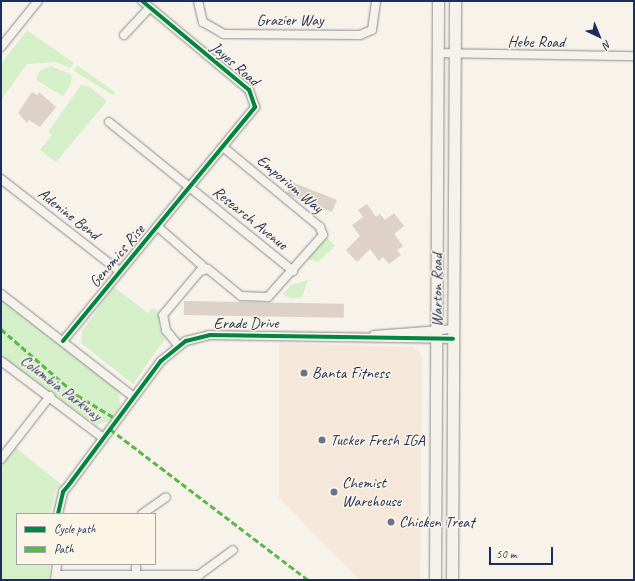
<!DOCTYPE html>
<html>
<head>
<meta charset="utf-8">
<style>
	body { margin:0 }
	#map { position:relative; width:635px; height:581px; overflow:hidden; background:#f7f3ea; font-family:Caveat,sans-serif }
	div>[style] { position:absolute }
	.built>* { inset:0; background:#f5e7da }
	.green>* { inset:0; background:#d5f0c8 }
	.building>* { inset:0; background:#ddd1c8; transform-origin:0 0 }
	.roads { filter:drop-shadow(0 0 1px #8a8c91) drop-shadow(0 0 1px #8a8c91) }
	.minor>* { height:8px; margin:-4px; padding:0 4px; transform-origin:4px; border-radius:4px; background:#f5f2ec }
	.major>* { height:11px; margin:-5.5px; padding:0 5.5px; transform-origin:5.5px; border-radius:5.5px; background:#f5f2ec }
	.quiet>* { height:3px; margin-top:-1.5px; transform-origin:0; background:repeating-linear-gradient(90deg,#58b947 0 6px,transparent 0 9px) }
	.cycleway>* { height:4px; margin:-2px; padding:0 2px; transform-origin:2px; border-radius:2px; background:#00873e }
	.dots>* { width:11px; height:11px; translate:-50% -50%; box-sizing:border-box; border:2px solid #fcf5e5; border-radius:50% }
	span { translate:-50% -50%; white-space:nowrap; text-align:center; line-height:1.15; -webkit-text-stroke:3px #fcf5e5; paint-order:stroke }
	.street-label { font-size:16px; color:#1b2f5e }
	.poi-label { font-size:16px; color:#1b2f5e }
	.left { translate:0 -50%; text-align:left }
	.frame { position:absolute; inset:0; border:2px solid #1b2f5e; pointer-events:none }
	.legend { position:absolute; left:16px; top:513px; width:140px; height:52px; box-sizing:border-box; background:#fcf5e5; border:1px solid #a2a6af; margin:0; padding:5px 7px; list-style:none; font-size:12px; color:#1b2f5e }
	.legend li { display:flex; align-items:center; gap:8px; height:20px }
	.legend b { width:20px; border:1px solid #a2a6af }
	.north { position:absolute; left:579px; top:16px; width:40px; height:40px; -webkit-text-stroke:3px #fcf5e5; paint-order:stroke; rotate:136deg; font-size:11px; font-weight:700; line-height:16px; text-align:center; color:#1b2f5e }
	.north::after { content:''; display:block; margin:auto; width:14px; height:18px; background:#1b2f5e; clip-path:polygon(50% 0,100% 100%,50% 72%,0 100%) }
	.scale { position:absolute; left:489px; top:547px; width:64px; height:18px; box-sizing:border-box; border:2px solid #1b2f5e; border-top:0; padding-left:5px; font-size:12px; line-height:14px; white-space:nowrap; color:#1b2f5e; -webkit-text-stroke:3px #fcf5e5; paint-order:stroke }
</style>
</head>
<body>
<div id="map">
	<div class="built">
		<div style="clip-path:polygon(279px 343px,413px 347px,422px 355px,420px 580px,360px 580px,279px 498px)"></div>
	</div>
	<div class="green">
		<div style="clip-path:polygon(27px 30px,74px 63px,70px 68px,56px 62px,27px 64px,1px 100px,1px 64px)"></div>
		<div style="clip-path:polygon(77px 65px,115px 92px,113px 95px,74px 71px)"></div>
		<div style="clip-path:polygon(51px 66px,72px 75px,71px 84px,63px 96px,36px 80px,40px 70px)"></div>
		<div style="clip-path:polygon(81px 85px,90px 87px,107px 101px,56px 162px,40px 150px,52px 135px,48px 132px)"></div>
		<div style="clip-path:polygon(326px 237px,335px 246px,318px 262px,308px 259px)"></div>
		<div style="clip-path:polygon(308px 280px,302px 297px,291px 299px,283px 294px,291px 285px)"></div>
		<div style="clip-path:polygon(114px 287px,148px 313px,153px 308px,160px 313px,159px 328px,165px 339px,133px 384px,81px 343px,82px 331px)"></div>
		<div style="clip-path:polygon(1px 299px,119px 391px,120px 406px,110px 421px,95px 425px,1px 356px)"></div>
		<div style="clip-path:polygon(16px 448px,62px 485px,56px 489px,50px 514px,17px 514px,17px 564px,50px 564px,49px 580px,1px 580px,1px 465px)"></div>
	</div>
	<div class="building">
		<div style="clip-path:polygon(32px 92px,37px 95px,39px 92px,56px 107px,40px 127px,29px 120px,27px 123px,18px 113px)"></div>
		<div style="clip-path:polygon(292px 182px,337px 200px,332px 212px,291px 196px,287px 193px)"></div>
		<div style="clip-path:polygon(367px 204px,376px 217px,380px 214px,385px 220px,394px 213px,404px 226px,394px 234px,403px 246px,397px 250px,401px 255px,389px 264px,383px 257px,379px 261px,370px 249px,357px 262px,346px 250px,360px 236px,352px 225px,363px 217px,358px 210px)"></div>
		<div style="left:184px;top:301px;width:160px;height:14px;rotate:1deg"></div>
	</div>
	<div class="roads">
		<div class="minor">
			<div style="left:198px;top:1px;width:22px;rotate:77deg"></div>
			<div style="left:203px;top:22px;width:24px;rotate:30deg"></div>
			<div style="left:224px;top:34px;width:136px;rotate:0.4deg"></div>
			<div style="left:360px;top:35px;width:13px;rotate:-23deg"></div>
			<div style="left:372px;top:30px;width:29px;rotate:-82deg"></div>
			<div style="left:124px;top:35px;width:37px;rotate:-47deg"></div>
			<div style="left:1px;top:47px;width:59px;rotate:-51.2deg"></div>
			<div style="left:438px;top:53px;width:196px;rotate:0.9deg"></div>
			<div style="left:109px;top:122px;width:237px;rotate:39deg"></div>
			<div style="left:1px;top:179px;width:150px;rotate:37.9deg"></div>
			<div style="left:158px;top:227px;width:62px;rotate:41.1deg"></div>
			<div style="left:1px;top:294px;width:168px;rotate:37.8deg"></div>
			<div style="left:374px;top:335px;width:79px;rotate:-4.3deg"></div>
			<div style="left:63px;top:341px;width:303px;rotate:-50.6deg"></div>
			<div style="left:255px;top:107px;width:18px;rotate:-109deg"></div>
			<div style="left:249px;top:90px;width:139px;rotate:-140.2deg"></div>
			<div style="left:178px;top:345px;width:19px;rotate:-129deg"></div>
			<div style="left:166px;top:330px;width:15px;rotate:-101deg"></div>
			<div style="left:163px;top:315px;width:57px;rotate:-49.9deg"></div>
			<div style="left:200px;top:271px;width:8px;rotate:-14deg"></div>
			<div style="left:208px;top:269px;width:43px;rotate:39.3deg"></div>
			<div style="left:241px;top:296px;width:27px;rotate:2deg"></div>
			<div style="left:268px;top:297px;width:83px;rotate:-48.4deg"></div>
			<div style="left:323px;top:235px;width:9px;rotate:-111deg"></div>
			<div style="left:320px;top:227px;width:124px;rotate:-140.5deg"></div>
			<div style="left:1px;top:361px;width:128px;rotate:37deg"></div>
			<div style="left:1px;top:459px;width:80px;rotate:-52.1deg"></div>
			<div style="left:58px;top:514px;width:23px;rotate:-77deg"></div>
			<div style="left:63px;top:492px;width:13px;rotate:-51deg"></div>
			<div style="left:71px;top:482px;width:151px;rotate:-53.4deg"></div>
			<div style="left:161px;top:361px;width:32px;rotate:-39deg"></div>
			<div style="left:186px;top:341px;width:25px;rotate:-14deg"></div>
			<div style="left:210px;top:335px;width:243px;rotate:0.9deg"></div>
			<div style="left:142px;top:514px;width:29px;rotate:-35deg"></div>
			<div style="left:136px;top:564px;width:10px;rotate:90deg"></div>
			<div style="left:56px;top:575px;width:143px"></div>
			<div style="left:199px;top:575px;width:42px;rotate:-36.3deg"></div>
			<div style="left:55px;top:579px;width:15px;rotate:-82deg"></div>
		</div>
		<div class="major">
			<div style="left:435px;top:580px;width:579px;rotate:-89.7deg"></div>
			<div style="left:452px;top:580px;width:579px;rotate:-89.7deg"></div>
		</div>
	</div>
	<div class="quiet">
		<div style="left:1px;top:329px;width:101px;rotate:41deg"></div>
		<div style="left:77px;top:395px;width:42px;rotate:31.4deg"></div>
		<div style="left:110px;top:429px;width:249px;rotate:37.3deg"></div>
	</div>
	<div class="cycleway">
		<div style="left:63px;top:341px;width:303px;rotate:-50.6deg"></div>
		<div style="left:255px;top:107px;width:18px;rotate:-109deg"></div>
		<div style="left:249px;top:90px;width:139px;rotate:-140.2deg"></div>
		<div style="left:58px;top:514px;width:23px;rotate:-77deg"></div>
		<div style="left:63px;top:492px;width:13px;rotate:-51deg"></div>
		<div style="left:71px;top:482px;width:151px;rotate:-53.4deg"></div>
		<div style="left:161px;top:361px;width:32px;rotate:-39deg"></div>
		<div style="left:186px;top:341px;width:25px;rotate:-14deg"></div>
		<div style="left:210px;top:335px;width:243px;rotate:0.9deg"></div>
	</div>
	<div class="dots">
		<div style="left:304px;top:373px;background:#68748f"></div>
		<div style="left:322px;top:440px;background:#68748f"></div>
		<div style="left:334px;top:492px;background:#68748f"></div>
		<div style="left:391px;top:522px;background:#68748f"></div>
	</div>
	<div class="street-label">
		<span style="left:290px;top:20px">Grazier Way</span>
		<span style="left:536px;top:42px">Hebe Road</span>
		<span style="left:235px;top:64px;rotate:41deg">Jayes Road</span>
		<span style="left:290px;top:184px;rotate:40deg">Emporium Way</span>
		<span style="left:69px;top:214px;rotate:38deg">Adenine Bend</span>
		<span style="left:250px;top:218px;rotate:39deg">Research Avenue</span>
		<span style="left:117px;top:256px;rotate:-50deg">Genomics Rise</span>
		<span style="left:437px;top:290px;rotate:-90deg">Warton Road</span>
		<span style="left:246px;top:323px">Erade Drive</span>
		<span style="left:61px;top:388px;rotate:37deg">Columbia Parkway</span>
	</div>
	<div class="poi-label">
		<span class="left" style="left:312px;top:373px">Banta Fitness</span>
		<span class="left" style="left:330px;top:440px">Tucker Fresh IGA</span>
		<span class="left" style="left:342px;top:492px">Chemist<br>Warehouse</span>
		<span class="left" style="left:399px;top:522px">Chicken Treat</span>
	</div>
	<div class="frame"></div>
	<ul class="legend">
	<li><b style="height:5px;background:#00873e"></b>Cycle path</li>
	<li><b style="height:5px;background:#58b947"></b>Path</li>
	</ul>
	<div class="north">N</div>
	<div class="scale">50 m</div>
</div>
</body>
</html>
